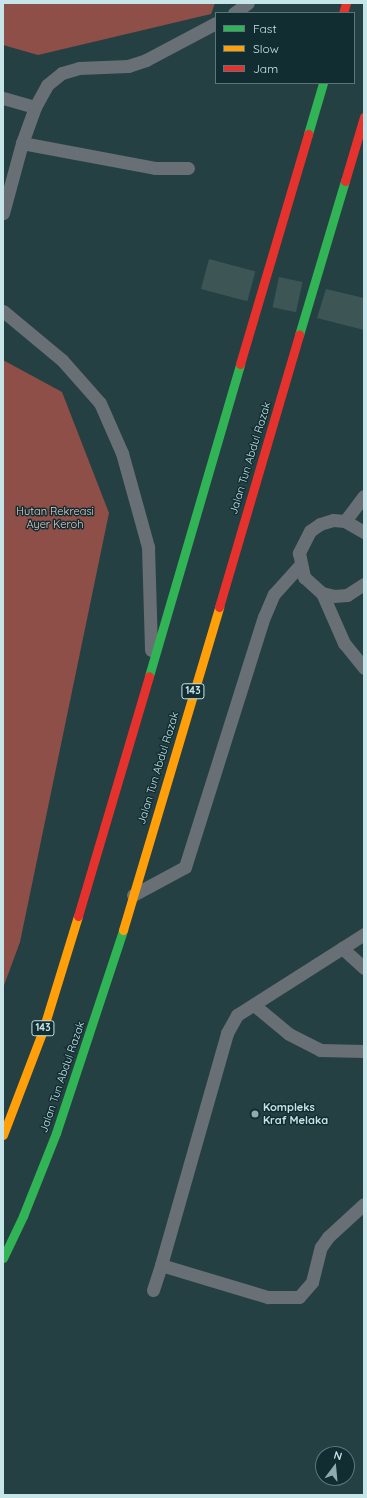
<!DOCTYPE html>
<html>
<head>
<meta charset="utf-8">
<style>
	body { margin:0 }
	#map { position:relative; width:367px; height:1498px; overflow:hidden; background:#254043; font-family:Quicksand,sans-serif }
	div>[style] { position:absolute }
	.green>* { inset:0; background:#8e4f48 }
	.building>* { inset:0; background:#3d5555; transform-origin:0 0 }
	.lane>* { height:13px; margin:-6.5px; padding:0 6.5px; transform-origin:6.5px; border-radius:6.5px; background:#686f75 }
	.fast>* { height:9px; margin:-4.5px; padding:0 4.5px; transform-origin:4.5px; border-radius:4.5px; background:#30b455 }
	.slow>* { height:9px; margin:-4.5px; padding:0 4.5px; transform-origin:4.5px; border-radius:4.5px; background:#ff9f0a }
	.jam>* { height:9px; margin:-4.5px; padding:0 4.5px; transform-origin:4.5px; border-radius:4.5px; background:#e5322d }
	.dots>* { width:11px; height:11px; translate:-50% -50%; box-sizing:border-box; border:2px solid #122d31; border-radius:50% }
	span { translate:-50% -50%; white-space:nowrap; text-align:center; line-height:1.15; -webkit-text-stroke:3px #122d31; paint-order:stroke }
	.shield-label span { padding:1px 3px; background:#122d31; border:1px solid; border-radius:3px; -webkit-text-stroke-width:0 }
	.shield-label { font-size:10px; color:#c6e5e9; font-weight:700 }
	.street-label { font-size:11px; color:#c6e5e9 }
	.park-label { font-size:11px; color:#eac9c4 }
	.poi-label { font-size:11px; color:#c6e5e9; font-weight:700 }
	.left { translate:0 -50%; text-align:left }
	.frame { position:absolute; inset:0; border:4px solid #c6e5e9; pointer-events:none }
	.legend { position:absolute; left:215px; top:12px; width:140px; height:72px; box-sizing:border-box; background:#122d31; border:1px solid #5a777b; margin:0; padding:5px 7px; list-style:none; font-size:12px; color:#c6e5e9 }
	.legend li { display:flex; align-items:center; gap:8px; height:20px }
	.legend b { width:20px; border:1px solid #5a777b }
	.north { position:absolute; left:315px; top:1446px; width:40px; height:40px; box-sizing:border-box; background:#122d31; border:1px solid #5a777b; border-radius:50%; rotate:16deg; font-size:11px; font-weight:700; line-height:16px; text-align:center; color:#c6e5e9 }
	.north::after { content:''; display:block; margin:auto; width:14px; height:18px; background:#8eabaf; clip-path:polygon(50% 0,100% 100%,50% 72%,0 100%) }
</style>
</head>
<body>
<div id="map">
	<div class="green">
		<div style="clip-path:polygon(3px 3px,215px 3px,211px 14px,38px 55px,3px 45px)"></div>
		<div style="clip-path:polygon(3px 360px,62px 392px,109px 513px,20px 942px,3px 988px)"></div>
	</div>
	<div class="building">
		<div style="left:209px;top:259px;width:48px;height:31px;rotate:15deg"></div>
		<div style="left:279px;top:277px;width:24px;height:31px;rotate:12deg"></div>
		<div style="clip-path:polygon(326px 289px,364px 298px,364px 330px,317px 318px)"></div>
	</div>
	<div class="lane">
		<div style="left:234px;top:13px;width:17px;rotate:-36deg"></div>
		<div style="left:3px;top:98px;width:33px;rotate:16deg"></div>
		<div style="left:22px;top:143px;width:135px;rotate:10.6deg"></div>
		<div style="left:155px;top:168px;width:33px"></div>
		<div style="left:3px;top:213px;width:73px;rotate:-74.8deg"></div>
		<div style="left:22px;top:143px;width:38px;rotate:-70deg"></div>
		<div style="left:35px;top:107px;width:25px;rotate:-61deg"></div>
		<div style="left:47px;top:85px;width:19px;rotate:-39deg"></div>
		<div style="left:62px;top:73px;width:18px;rotate:-16deg"></div>
		<div style="left:79px;top:68px;width:49px;rotate:-2.3deg"></div>
		<div style="left:128px;top:66px;width:19px;rotate:-18deg"></div>
		<div style="left:146px;top:60px;width:79px;rotate:-27.9deg"></div>
		<div style="left:3px;top:311px;width:77px;rotate:39.7deg"></div>
		<div style="left:62px;top:360px;width:57px;rotate:48.5deg"></div>
		<div style="left:100px;top:403px;width:55px;rotate:66.3deg"></div>
		<div style="left:122px;top:453px;width:98px;rotate:74.5deg"></div>
		<div style="left:148px;top:547px;width:103px;rotate:88.3deg"></div>
		<div style="left:345px;top:521px;width:31px;rotate:-53deg"></div>
		<div style="left:364px;top:532px;width:22px;rotate:-150deg"></div>
		<div style="left:345px;top:521px;width:12px;rotate:-175deg"></div>
		<div style="left:333px;top:520px;width:14px;rotate:163deg"></div>
		<div style="left:320px;top:524px;width:12px;rotate:145deg"></div>
		<div style="left:310px;top:531px;width:25px;rotate:117deg"></div>
		<div style="left:299px;top:553px;width:25px;rotate:78deg"></div>
		<div style="left:304px;top:577px;width:24px;rotate:42deg"></div>
		<div style="left:322px;top:593px;width:12px;rotate:14deg"></div>
		<div style="left:334px;top:596px;width:13px;rotate:-4deg"></div>
		<div style="left:347px;top:595px;width:20px;rotate:-33deg"></div>
		<div style="left:322px;top:593px;width:55px;rotate:66.3deg"></div>
		<div style="left:344px;top:643px;width:32px;rotate:51deg"></div>
		<div style="left:133px;top:895px;width:59px;rotate:-28.3deg"></div>
		<div style="left:185px;top:867px;width:262px;rotate:-72.5deg"></div>
		<div style="left:264px;top:617px;width:25px;rotate:-67deg"></div>
		<div style="left:274px;top:594px;width:38px;rotate:-48deg"></div>
		<div style="left:342px;top:948px;width:30px;rotate:42deg"></div>
		<div style="left:254px;top:1005px;width:45px;rotate:39.6deg"></div>
		<div style="left:289px;top:1034px;width:35px;rotate:27deg"></div>
		<div style="left:320px;top:1050px;width:44px;rotate:1.3deg"></div>
		<div style="left:161px;top:1265px;width:241px;rotate:-74.1deg"></div>
		<div style="left:227px;top:1033px;width:21px;rotate:-61deg"></div>
		<div style="left:237px;top:1015px;width:151px;rotate:-32.5deg"></div>
		<div style="left:153px;top:1290px;width:26px;rotate:-72deg"></div>
		<div style="left:161px;top:1265px;width:112px;rotate:16.7deg"></div>
		<div style="left:268px;top:1297px;width:31px"></div>
		<div style="left:299px;top:1297px;width:20px;rotate:-49deg"></div>
		<div style="left:312px;top:1282px;width:36px;rotate:-76deg"></div>
		<div style="left:321px;top:1247px;width:12px;rotate:-55deg"></div>
		<div style="left:328px;top:1237px;width:49px;rotate:-42.5deg"></div>
	</div>
	<div class="fast">
		<div style="left:308px;top:134px;width:53px;rotate:-73.6deg"></div>
		<div style="left:299px;top:335px;width:161px;rotate:-73.4deg"></div>
		<div style="left:149px;top:676px;width:325px;rotate:-73.7deg"></div>
		<div style="left:3px;top:1258px;width:47px;rotate:-64.5deg"></div>
		<div style="left:23px;top:1216px;width:89px;rotate:-68.3deg"></div>
		<div style="left:56px;top:1133px;width:214px;rotate:-71.7deg"></div>
	</div>
	<div class="slow">
		<div style="left:123px;top:930px;width:337px;rotate:-73.4deg"></div>
		<div style="left:3px;top:1135px;width:109px;rotate:-69.1deg"></div>
		<div style="left:42px;top:1033px;width:122px;rotate:-72.9deg"></div>
	</div>
	<div class="jam">
		<div style="left:343px;top:13px;width:10px;rotate:-73deg"></div>
		<div style="left:345px;top:181px;width:67px;rotate:-73.5deg"></div>
		<div style="left:240px;top:364px;width:240px;rotate:-73.5deg"></div>
		<div style="left:219px;top:607px;width:284px;rotate:-73.6deg"></div>
		<div style="left:78px;top:916px;width:250px;rotate:-73.5deg"></div>
	</div>
	<div class="dots">
		<div style="left:255px;top:1114px;background:#8eabaf"></div>
	</div>
	<div class="shield-label">
		<span style="left:193px;top:691px">143</span>
		<span style="left:43px;top:1028px">143</span>
	</div>
	<div class="street-label">
		<span style="left:250px;top:458px;rotate:-73deg">Jalan Tun Abdul Razak</span>
		<span style="left:158px;top:768px;rotate:-73deg">Jalan Tun Abdul Razak</span>
		<span style="left:62px;top:1077px;rotate:-71deg">Jalan Tun Abdul Razak</span>
	</div>
	<div class="park-label">
		<span style="left:55px;top:518px">Hutan Rekreasi<br>Ayer Keroh</span>
	</div>
	<div class="poi-label">
		<span class="left" style="left:263px;top:1114px">Kompleks<br>Kraf Melaka</span>
	</div>
	<div class="frame"></div>
	<ul class="legend">
	<li><b style="height:5px;background:#30b455"></b>Fast</li>
	<li><b style="height:5px;background:#ff9f0a"></b>Slow</li>
	<li><b style="height:5px;background:#e5322d"></b>Jam</li>
	</ul>
	<div class="north">N</div>
</div>
</body>
</html>
